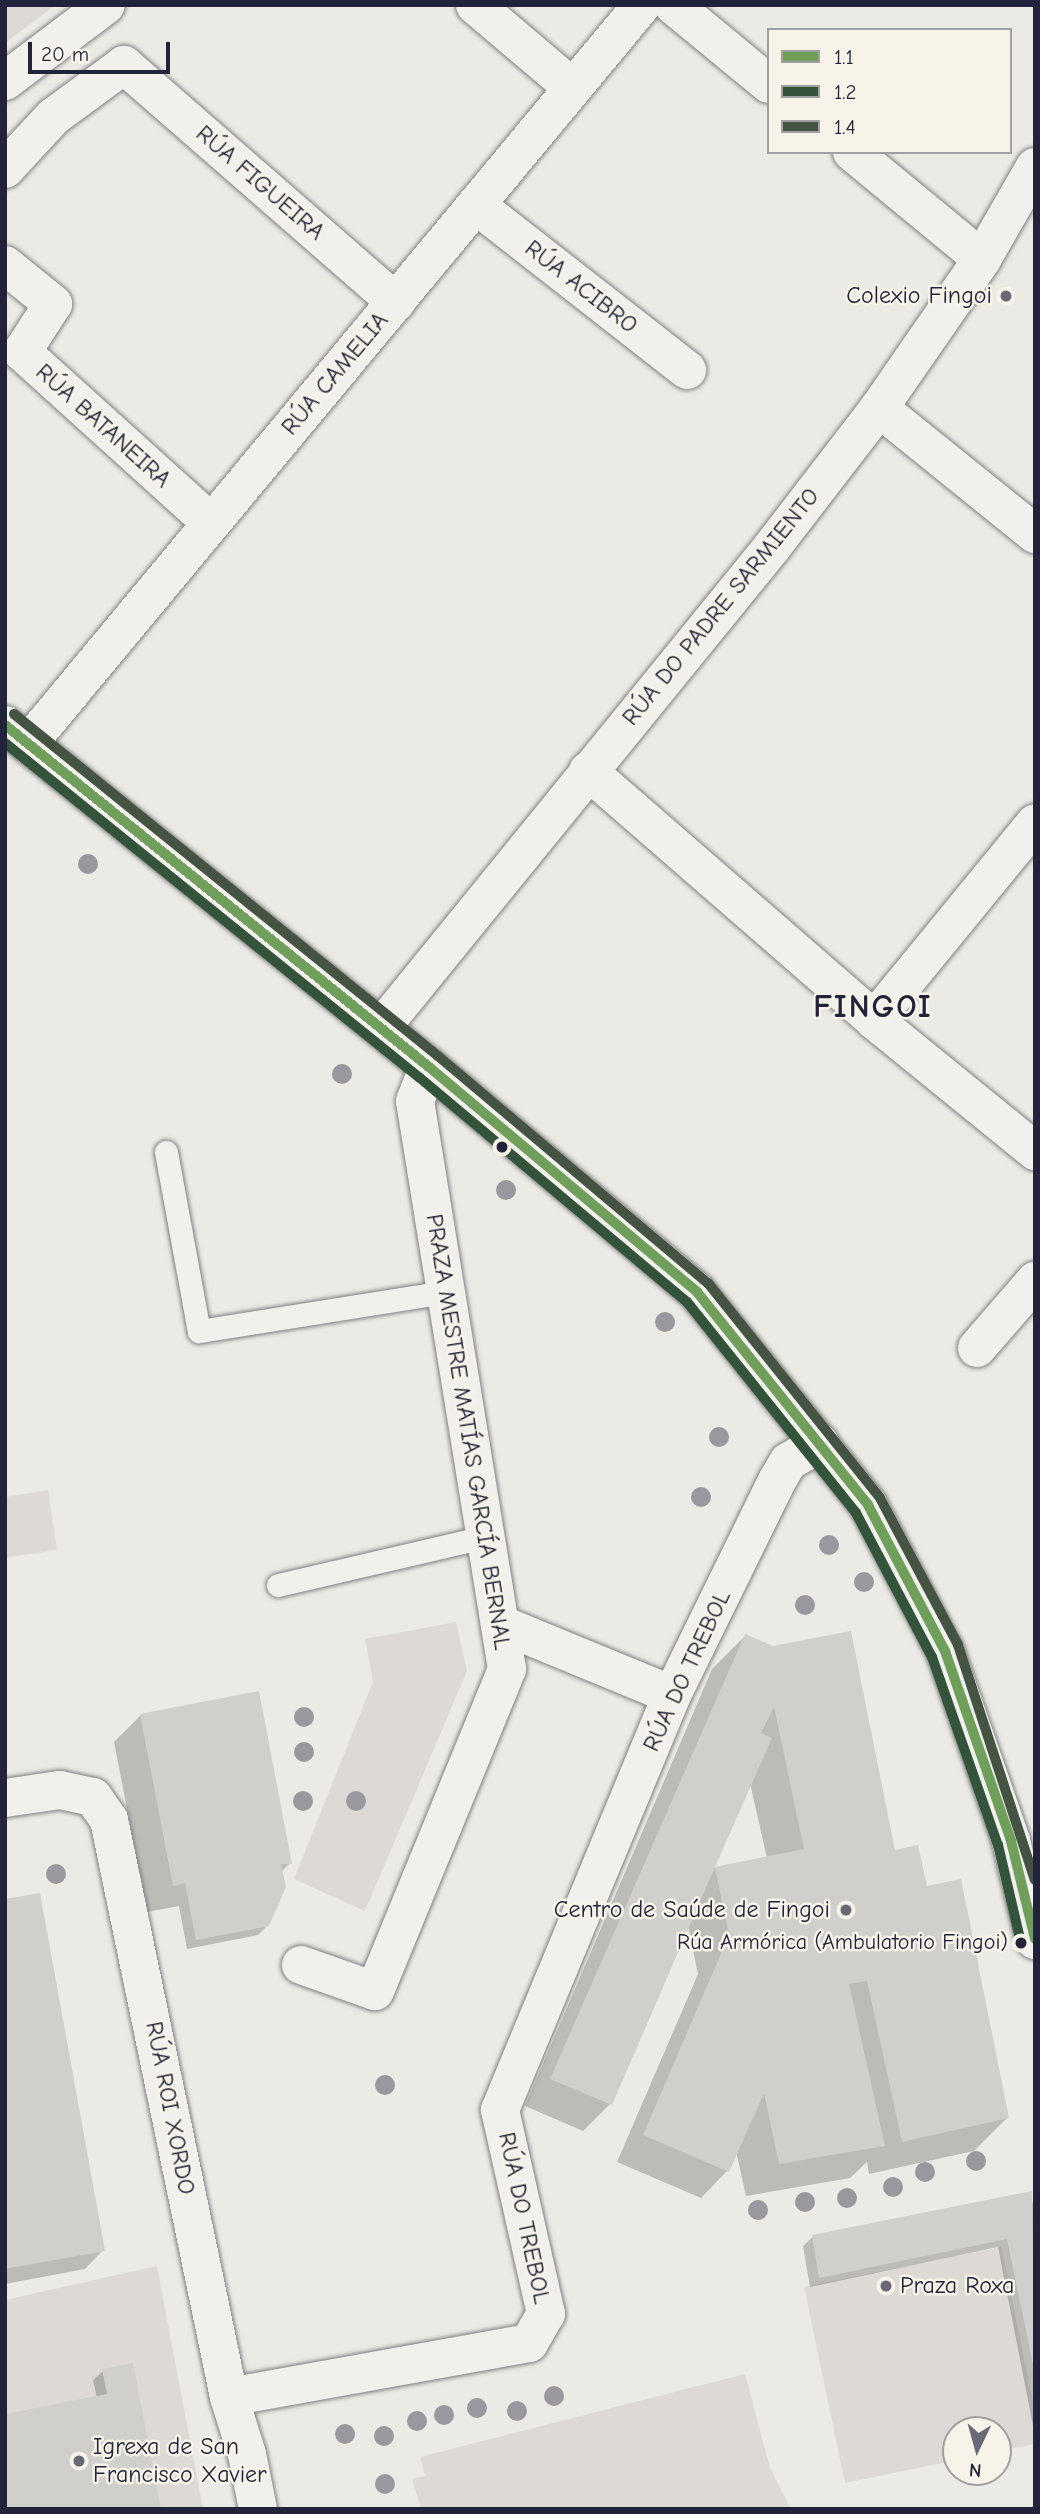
<!DOCTYPE html>
<html>
<head>
<meta charset="utf-8">
<style>
	body { margin:0 }
	#map { position:relative; width:1040px; height:2514px; overflow:hidden; background:#ebeae4; font-family:"Comic Neue",sans-serif }
	div>[style] { position:absolute }
	.green>* { inset:0; background:#dddad5 }
	.shadow>* { inset:0; background:#0003 }
	.building>* { inset:0; background:#d0cfcc }
	.roads { filter:drop-shadow(0 0 2px #818083) drop-shadow(0 0 2px #818083) }
	.lane>* { height:23px; margin:-11.5px; padding:0 11.5px; transform-origin:11.5px; border-radius:11.5px; background:#f1f0ec }
	.street>* { height:38px; margin:-19px; padding:0 19px; transform-origin:19px; border-radius:19px; background:#f1f0ec }
	.bus-1>* { height:10px; margin:-5px; padding:0 5px; transform-origin:5px; border-radius:5px; background:#6f9f5b }
	.bus-2>* { height:10px; margin:-5px; padding:0 5px; transform-origin:5px; border-radius:5px; background:#33533a }
	.bus-3>* { height:10px; margin:-5px; padding:0 5px; transform-origin:5px; border-radius:5px; background:#455442 }
	.trees>* { width:20px; height:20px; margin:-10px; border-radius:50%; background:#9a989f }
	.dots>* { width:19px; height:19px; translate:-50% -50%; box-sizing:border-box; border:4px solid #f7f3e8; border-radius:50% }
	span { translate:-50% -50%; white-space:nowrap; text-align:center; line-height:1.15; -webkit-text-stroke:5px #f7f3e8; paint-order:stroke }
	.bus-label { font-size:22px; color:#22223b }
	.right { translate:-100% -50%; text-align:right }
	.street-label { font-size:24px; color:#22223b }
	.poi-label { font-size:24px; color:#22223b }
	.left { translate:0 -50%; text-align:left }
	.district-label { font-size:32px; color:#22223b; font-weight:700; letter-spacing:2px }
	.frame { position:absolute; inset:0; border:7px solid #22223b; pointer-events:none }
	.legend { position:absolute; left:767px; top:28px; width:245px; height:126px; box-sizing:border-box; background:#f7f3e8; border:2px solid #a29fa3; margin:0; padding:9px 12px; list-style:none; font-size:21px; color:#22223b }
	.legend li { display:flex; align-items:center; gap:14px; height:35px }
	.legend b { width:35px; border:2px solid #a29fa3 }
	.north { position:absolute; left:942px; top:2416px; width:70px; height:70px; box-sizing:border-box; background:#f7f3e8; border:2px solid #a29fa3; border-radius:50%; rotate:185deg; font-size:19px; font-weight:700; line-height:28px; text-align:center; color:#22223b }
	.north::after { content:''; display:block; margin:auto; width:24px; height:32px; background:#686876; clip-path:polygon(50% 0,100% 100%,50% 72%,0 100%) }
	.scale { position:absolute; left:28px; top:42px; width:142px; height:32px; box-sizing:border-box; border:4px solid #22223b; border-top:0; padding-left:9px; font-size:21px; line-height:24px; white-space:nowrap; color:#22223b; -webkit-text-stroke:5px #f7f3e8; paint-order:stroke }
</style>
</head>
<body>
<div id="map">
	<div class="green">
		<div style="clip-path:polygon(5px 5px,56px 5px,5px 43px)"></div>
		<div style="clip-path:polygon(48px 1490px,57px 1550px,5px 1558px,5px 1497px)"></div>
		<div style="clip-path:polygon(456px 1622px,467px 1671px,365px 1911px,294px 1879px,373px 1682px,365px 1639px)"></div>
		<div style="clip-path:polygon(1001px 2247px,1035px 2412px,1035px 2444px,998px 2451px,998px 2430px,956px 2430px,956px 2460px,845px 2483px,804px 2287px)"></div>
		<div style="clip-path:polygon(157px 2266px,203px 2509px,5px 2509px,5px 2300px)"></div>
		<div style="clip-path:polygon(745px 2374px,770px 2468px,791px 2509px,421px 2509px,412px 2479px,425px 2476px,420px 2457px)"></div>
	</div>
	<div class="shadow">
		<div style="clip-path:polygon(evenodd,745px 1636px,893px 1852px,925px 1888px,1007px 2118px,974px 2151px,869px 2174px,867px 2162px,850px 2178px,746px 2196px,736px 2151px,727px 2171px,701px 2198px,617px 2162px,698px 1974px,688px 1926px,610px 2104px,583px 2131px,525px 2106px,712px 1669px,745px 1636px,750px 1783px,767px 1858px,712px 1869px,750px 1783px)"></div>
		<div style="clip-path:polygon(141px 1715px,290px 1863px,281px 1872px,268px 1925px,258px 1935px,187px 1949px,179px 1906px,147px 1912px,114px 1742px)"></div>
		<div style="clip-path:polygon(5px 1901px,103px 2250px,85px 2269px,5px 2284px)"></div>
		<div style="clip-path:polygon(1030px 2193px,1035px 2212px,1035px 2436px,998px 2247px,810px 2287px,803px 2246px,813px 2237px)"></div>
		<div style="clip-path:polygon(103px 2371px,159px 2509px,97px 2398px,93px 2380px)"></div>
	</div>
	<div class="building">
		<div style="clip-path:polygon(evenodd,851px 1631px,895px 1850px,918px 1845px,927px 1886px,961px 1879px,1009px 2118px,902px 2142px,867px 1981px,849px 1984px,885px 2146px,779px 2164px,764px 2093px,729px 2172px,643px 2135px,729px 1935px,715px 1867px,612px 2105px,550px 2079px,745px 1634px,773px 1646px,851px 1631px,774px 1707px,804px 1849px,715px 1867px,772px 1738px,761px 1733px,774px 1707px)"></div>
		<div style="clip-path:polygon(259px 1691px,292px 1864px,281px 1864px,286px 1887px,269px 1926px,196px 1940px,185px 1883px,173px 1886px,140px 1714px)"></div>
		<div style="clip-path:polygon(40px 1893px,105px 2251px,5px 2269px,5px 1899px)"></div>
		<div style="clip-path:polygon(1032px 2191px,1035px 2374px,1007px 2239px,819px 2278px,812px 2235px)"></div>
		<div style="clip-path:polygon(133px 2363px,161px 2509px,5px 2509px,5px 2414px,107px 2394px,102px 2369px)"></div>
	</div>
	<div class="roads">
		<div class="lane">
			<div style="left:166px;top:1152px;width:182px;rotate:79.6deg"></div>
			<div style="left:199px;top:1331px;width:248px;rotate:-9deg"></div>
			<div style="left:278px;top:1585px;width:212px;rotate:-13.1deg"></div>
		</div>
		<div class="street">
			<div style="left:475px;top:5px;width:128px;rotate:40.3deg"></div>
			<div style="left:673px;top:5px;width:124px;rotate:39.5deg"></div>
			<div style="left:5px;top:81px;width:126px;rotate:-37deg"></div>
			<div style="left:852px;top:152px;width:168px;rotate:39.5deg"></div>
			<div style="left:5px;top:169px;width:71px;rotate:-47.3deg"></div>
			<div style="left:53px;top:117px;width:88px;rotate:-36.2deg"></div>
			<div style="left:124px;top:65px;width:361px;rotate:41.1deg"></div>
			<div style="left:476px;top:205px;width:268px;rotate:38deg"></div>
			<div style="left:5px;top:265px;width:62px;rotate:39.1deg"></div>
			<div style="left:53px;top:304px;width:57px;rotate:122.9deg"></div>
			<div style="left:22px;top:352px;width:255px;rotate:42.1deg"></div>
			<div style="left:879px;top:408px;width:201px;rotate:38.9deg"></div>
			<div style="left:5px;top:725px;width:545px;rotate:38.89deg"></div>
			<div style="left:429px;top:1067px;width:350px;rotate:40deg"></div>
			<div style="left:697px;top:1292px;width:273px;rotate:51.2deg"></div>
			<div style="left:868px;top:1505px;width:165px;rotate:62.2deg"></div>
			<div style="left:945px;top:1651px;width:201px;rotate:70.8deg"></div>
			<div style="left:1011px;top:1841px;width:102px;rotate:76.4deg"></div>
			<div style="left:28px;top:744px;width:961px;rotate:-50.28deg"></div>
			<div style="left:588px;top:771px;width:379px;rotate:41deg"></div>
			<div style="left:874px;top:1020px;width:208px;rotate:39.1deg"></div>
			<div style="left:874px;top:1020px;width:254px;rotate:-50.7deg"></div>
			<div style="left:381px;top:1028px;width:620px;rotate:-50.89deg"></div>
			<div style="left:772px;top:547px;width:175px;rotate:-52.4deg"></div>
			<div style="left:879px;top:408px;width:181px;rotate:-55.3deg"></div>
			<div style="left:982px;top:259px;width:106px;rotate:-60.1deg"></div>
			<div style="left:977px;top:1348px;width:89px;rotate:-49.1deg"></div>
			<div style="left:500px;top:1624px;width:186px;rotate:22.4deg"></div>
			<div style="left:5px;top:1798px;width:56px;rotate:-8.3deg"></div>
			<div style="left:60px;top:1790px;width:34px;rotate:12deg"></div>
			<div style="left:93px;top:1797px;width:28px;rotate:55deg"></div>
			<div style="left:109px;top:1820px;width:589px;rotate:78.25deg"></div>
			<div style="left:229px;top:2397px;width:60px;rotate:72.5deg"></div>
			<div style="left:247px;top:2454px;width:56px;rotate:78.7deg"></div>
			<div style="left:301px;top:1965px;width:78px;rotate:19.4deg"></div>
			<div style="left:375px;top:1991px;width:348px;rotate:-67.7deg"></div>
			<div style="left:507px;top:1669px;width:575px;rotate:-99.2deg"></div>
			<div style="left:415px;top:1101px;width:37px;rotate:-68deg"></div>
			<div style="left:229px;top:2397px;width:305px;rotate:-10.2deg"></div>
			<div style="left:529px;top:2343px;width:34px;rotate:-60deg"></div>
			<div style="left:546px;top:2314px;width:209px;rotate:-102.7deg"></div>
			<div style="left:500px;top:2110px;width:449px;rotate:-67.5deg"></div>
			<div style="left:672px;top:1695px;width:238px;rotate:-63.9deg"></div>
			<div style="left:777px;top:1481px;width:22px;rotate:-60deg"></div>
			<div style="left:788px;top:1462px;width:37px;rotate:-31deg"></div>
		</div>
	</div>
	<div class="bus-1">
		<div style="left:5px;top:725px;width:545px;rotate:38.89deg"></div>
		<div style="left:429px;top:1067px;width:350px;rotate:40deg"></div>
		<div style="left:697px;top:1292px;width:273px;rotate:51.2deg"></div>
		<div style="left:868px;top:1505px;width:165px;rotate:62.2deg"></div>
		<div style="left:945px;top:1651px;width:201px;rotate:70.8deg"></div>
		<div style="left:1011px;top:1841px;width:101px;rotate:76.2deg"></div>
	</div>
	<div class="bus-2">
		<div style="left:5px;top:743px;width:533px;rotate:38.91deg"></div>
		<div style="left:420px;top:1078px;width:349px;rotate:40deg"></div>
		<div style="left:687px;top:1302px;width:270px;rotate:51.3deg"></div>
		<div style="left:856px;top:1513px;width:163px;rotate:62.2deg"></div>
		<div style="left:932px;top:1657px;width:199px;rotate:70.7deg"></div>
		<div style="left:998px;top:1845px;width:101px;rotate:76.8deg"></div>
	</div>
	<div class="bus-3">
		<div style="left:14px;top:714px;width:545px;rotate:38.89deg"></div>
		<div style="left:438px;top:1056px;width:353px;rotate:40.1deg"></div>
		<div style="left:708px;top:1283px;width:275px;rotate:51.3deg"></div>
		<div style="left:880px;top:1498px;width:166px;rotate:62deg"></div>
		<div style="left:958px;top:1645px;width:247px;rotate:71.9deg"></div>
	</div>
	<div class="trees">
		<div style="left:88px;top:864px"></div>
		<div style="left:342px;top:1074px"></div>
		<div style="left:506px;top:1190px"></div>
		<div style="left:665px;top:1322px"></div>
		<div style="left:719px;top:1437px"></div>
		<div style="left:701px;top:1497px"></div>
		<div style="left:829px;top:1545px"></div>
		<div style="left:864px;top:1582px"></div>
		<div style="left:805px;top:1605px"></div>
		<div style="left:304px;top:1717px"></div>
		<div style="left:304px;top:1752px"></div>
		<div style="left:303px;top:1801px"></div>
		<div style="left:356px;top:1801px"></div>
		<div style="left:56px;top:1874px"></div>
		<div style="left:385px;top:2085px"></div>
		<div style="left:976px;top:2161px"></div>
		<div style="left:925px;top:2172px"></div>
		<div style="left:893px;top:2187px"></div>
		<div style="left:847px;top:2198px"></div>
		<div style="left:805px;top:2202px"></div>
		<div style="left:758px;top:2210px"></div>
		<div style="left:554px;top:2396px"></div>
		<div style="left:477px;top:2408px"></div>
		<div style="left:517px;top:2411px"></div>
		<div style="left:444px;top:2415px"></div>
		<div style="left:417px;top:2421px"></div>
		<div style="left:345px;top:2434px"></div>
		<div style="left:384px;top:2436px"></div>
		<div style="left:385px;top:2484px"></div>
	</div>
	<div class="dots">
		<div style="left:1006px;top:296px;background:#686876"></div>
		<div style="left:502px;top:1147px;background:#22223b"></div>
		<div style="left:846px;top:1910px;background:#686876"></div>
		<div style="left:1021px;top:1943px;background:#22223b"></div>
		<div style="left:886px;top:2286px;background:#686876"></div>
		<div style="left:79px;top:2461px;background:#686876"></div>
	</div>
	<div class="bus-label">
		<span class="right" style="left:1008px;top:1943px">Rúa Armórica (Ambulatorio Fingoi)</span>
	</div>
	<div class="street-label">
		<span style="left:260px;top:183px;rotate:41deg">RÚA FIGUEIRA</span>
		<span style="left:581px;top:287px;rotate:38deg">RÚA ACIBRO</span>
		<span style="left:335px;top:374px;rotate:-50deg">RÚA CAMELIA</span>
		<span style="left:103px;top:426px;rotate:42deg">RÚA BATANEIRA</span>
		<span style="left:721px;top:607px;rotate:-51deg">RÚA DO PADRE SARMIENTO</span>
		<span style="left:468px;top:1432px;rotate:81deg">PRAZA MESTRE MATÍAS GARCÍA BERNAL</span>
		<span style="left:687px;top:1671px;rotate:-65deg">RÚA DO TREBOL</span>
		<span style="left:170px;top:2108px;rotate:79deg">RÚA ROI XORDO</span>
		<span style="left:524px;top:2218px;rotate:78deg">RÚA DO TREBOL</span>
	</div>
	<div class="poi-label">
		<span class="right" style="left:992px;top:296px">Colexio Fingoi</span>
		<span class="right" style="left:830px;top:1910px">Centro de Saúde de Fingoi</span>
		<span class="left" style="left:900px;top:2286px">Praza Roxa</span>
		<span class="left" style="left:93px;top:2461px">Igrexa de San<br>Francisco Xavier</span>
	</div>
	<div class="district-label">
		<span style="left:873px;top:1007px">FINGOI</span>
	</div>
	<div class="frame"></div>
	<ul class="legend">
	<li><b style="height:9px;background:#6f9f5b"></b>1.1</li>
	<li><b style="height:9px;background:#33533a"></b>1.2</li>
	<li><b style="height:9px;background:#455442"></b>1.4</li>
	</ul>
	<div class="north">N</div>
	<div class="scale">20 m</div>
</div>
</body>
</html>
